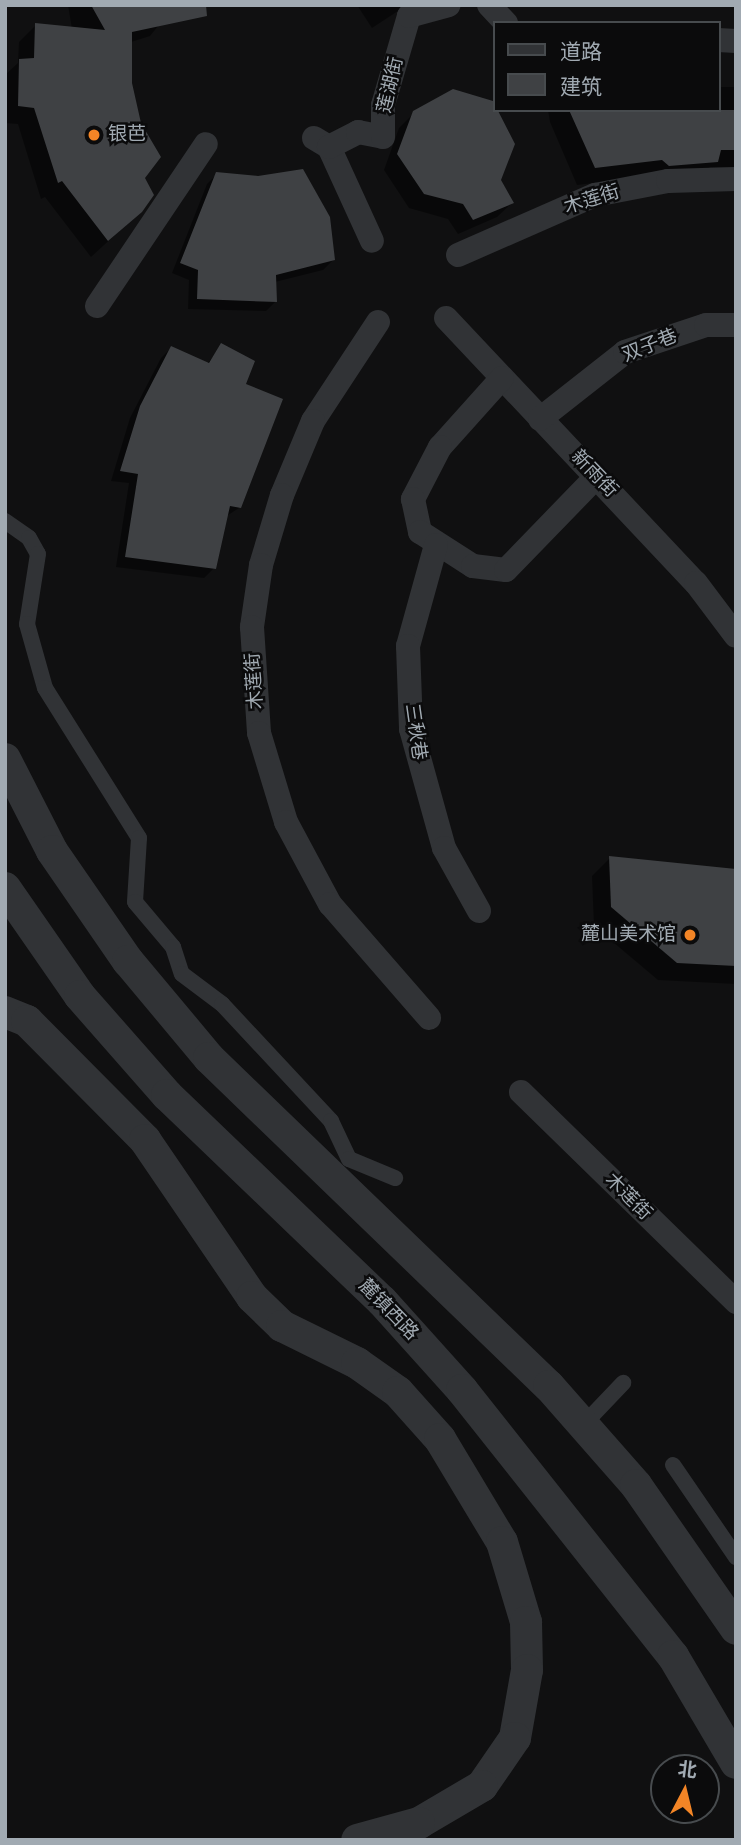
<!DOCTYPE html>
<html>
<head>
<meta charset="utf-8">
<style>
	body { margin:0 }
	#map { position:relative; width:741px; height:1845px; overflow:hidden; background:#101011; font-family:Signika,"Noto Sans SC",sans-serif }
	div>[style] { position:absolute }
	.shadow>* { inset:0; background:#0007 }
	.building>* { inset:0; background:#3f4144 }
	.service>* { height:16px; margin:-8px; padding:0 8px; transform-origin:8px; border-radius:8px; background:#313336 }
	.pedestrian>* { height:24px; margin:-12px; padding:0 12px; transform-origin:12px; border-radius:12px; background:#313336 }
	.minor>* { height:32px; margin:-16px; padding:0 16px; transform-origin:16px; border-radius:16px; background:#313336 }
	.dots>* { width:19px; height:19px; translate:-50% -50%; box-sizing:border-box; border:4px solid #0b0b0c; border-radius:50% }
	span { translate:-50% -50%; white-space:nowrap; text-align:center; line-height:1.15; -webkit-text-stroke:5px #0b0b0c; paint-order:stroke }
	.street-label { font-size:19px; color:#a1aab2 }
	.poi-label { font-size:19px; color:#a1aab2 }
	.left { translate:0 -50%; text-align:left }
	.right { translate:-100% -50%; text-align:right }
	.frame { position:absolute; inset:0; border:7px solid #a1aab2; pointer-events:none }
	.legend { position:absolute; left:493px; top:21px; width:228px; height:91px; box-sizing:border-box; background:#0b0b0c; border:2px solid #474b4e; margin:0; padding:9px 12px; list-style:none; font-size:21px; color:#a1aab2 }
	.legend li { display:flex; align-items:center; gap:14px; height:35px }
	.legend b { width:35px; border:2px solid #474b4e }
	.north { position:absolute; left:650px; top:1754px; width:70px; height:70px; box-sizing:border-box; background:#0b0b0c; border:2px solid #474b4e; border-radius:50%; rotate:7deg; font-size:19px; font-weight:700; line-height:28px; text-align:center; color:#a1aab2 }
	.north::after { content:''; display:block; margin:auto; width:24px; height:32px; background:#f38526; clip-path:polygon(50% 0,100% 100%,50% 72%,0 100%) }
</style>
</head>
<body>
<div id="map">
	<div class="shadow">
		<div style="clip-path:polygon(68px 5px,175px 5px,150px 36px,131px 42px,131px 83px,143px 178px,141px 211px,91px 257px,45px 197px,41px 199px,18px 124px,5px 123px,5px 75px,18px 63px,19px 42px,36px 25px,72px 29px)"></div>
		<div style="clip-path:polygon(357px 5px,407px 5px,372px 28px)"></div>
		<div style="clip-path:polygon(718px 87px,736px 87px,736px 167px,710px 167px,698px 179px,643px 177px,577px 185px,550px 122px,548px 110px,718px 110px)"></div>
		<div style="clip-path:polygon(414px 113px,499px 180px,512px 203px,497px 217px,458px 234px,448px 219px,409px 208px,384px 170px,399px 128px)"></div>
		<div style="clip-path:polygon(217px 174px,258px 178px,333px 260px,323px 270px,275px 282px,276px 301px,266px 311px,188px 309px,189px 280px,172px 273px,207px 184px)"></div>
		<div style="clip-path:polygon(222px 346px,239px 508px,225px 517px,214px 568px,204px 578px,116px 567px,129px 483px,111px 481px,130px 418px,161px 358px,171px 348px,207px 364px)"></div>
		<div style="clip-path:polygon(610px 858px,736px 871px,736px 984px,658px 980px,594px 926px,592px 876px)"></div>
	</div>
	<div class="building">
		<div style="clip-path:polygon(91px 5px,206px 5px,207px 16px,132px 32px,132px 83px,141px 123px,161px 157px,145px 178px,154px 195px,142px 212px,108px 241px,62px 181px,58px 183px,34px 108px,18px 106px,19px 59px,34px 58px,35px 23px,105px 30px)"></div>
		<div style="clip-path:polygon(453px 89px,493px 101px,515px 144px,501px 180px,514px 203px,473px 220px,463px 204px,424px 194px,397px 154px,413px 111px)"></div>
		<div style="clip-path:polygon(569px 110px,736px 110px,736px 150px,721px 150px,718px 162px,669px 166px,662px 160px,595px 168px)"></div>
		<div style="clip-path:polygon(303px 169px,330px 217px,335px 260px,276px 275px,277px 302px,197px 299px,198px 270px,180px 263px,216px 172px,258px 176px)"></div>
		<div style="clip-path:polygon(221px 343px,255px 361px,246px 384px,283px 399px,241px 508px,230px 506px,216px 569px,125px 557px,138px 474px,120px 471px,140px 406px,171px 346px,209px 363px)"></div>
		<div style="clip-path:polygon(609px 856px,736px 869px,736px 966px,677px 963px,611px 907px)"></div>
	</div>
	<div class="service">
		<div style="left:5px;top:521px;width:29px;rotate:35deg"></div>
		<div style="left:29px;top:538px;width:18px;rotate:61deg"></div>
		<div style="left:38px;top:554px;width:71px;rotate:98.9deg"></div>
		<div style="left:27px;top:624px;width:66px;rotate:74.3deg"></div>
		<div style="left:45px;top:688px;width:177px;rotate:57.9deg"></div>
		<div style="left:139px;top:838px;width:64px;rotate:93.6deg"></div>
		<div style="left:135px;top:902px;width:59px;rotate:49.8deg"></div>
		<div style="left:173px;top:947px;width:28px;rotate:72deg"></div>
		<div style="left:182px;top:974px;width:50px;rotate:36.9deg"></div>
		<div style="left:222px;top:1004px;width:160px;rotate:47deg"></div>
		<div style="left:331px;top:1121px;width:42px;rotate:64.7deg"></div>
		<div style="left:349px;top:1159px;width:50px;rotate:22.4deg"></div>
		<div style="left:584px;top:1424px;width:57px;rotate:-46.4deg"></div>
		<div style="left:673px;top:1465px;width:112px;rotate:55.6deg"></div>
	</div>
	<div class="pedestrian">
		<div style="left:489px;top:5px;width:25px;rotate:47deg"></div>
		<div style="left:718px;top:40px;width:18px;rotate:3deg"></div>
		<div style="left:314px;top:138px;width:17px;rotate:31deg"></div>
		<div style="left:329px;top:147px;width:103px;rotate:65.4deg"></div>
		<div style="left:329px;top:147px;width:33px;rotate:-27deg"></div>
		<div style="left:358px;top:132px;width:25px;rotate:11deg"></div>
		<div style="left:383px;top:137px;width:32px;rotate:-90deg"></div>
		<div style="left:383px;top:105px;width:93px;rotate:-73.7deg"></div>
		<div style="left:409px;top:16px;width:41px;rotate:-15.4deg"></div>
		<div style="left:458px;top:255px;width:150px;rotate:-23.7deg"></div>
		<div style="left:595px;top:195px;width:74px;rotate:-10.9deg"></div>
		<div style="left:668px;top:181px;width:68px;rotate:-1.7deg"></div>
		<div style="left:97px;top:306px;width:195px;rotate:-56.1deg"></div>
		<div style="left:446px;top:318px;width:364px;rotate:46.7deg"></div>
		<div style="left:696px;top:583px;width:66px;rotate:53deg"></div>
		<div style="left:378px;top:322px;width:118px;rotate:123.3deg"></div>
		<div style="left:313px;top:421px;width:80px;rotate:112.7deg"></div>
		<div style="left:282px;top:495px;width:73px;rotate:106.7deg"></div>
		<div style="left:261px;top:565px;width:63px;rotate:98.3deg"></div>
		<div style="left:252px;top:627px;width:106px;rotate:86.2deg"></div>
		<div style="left:259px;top:733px;width:93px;rotate:73.1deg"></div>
		<div style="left:286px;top:822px;width:93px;rotate:61.8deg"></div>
		<div style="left:330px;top:904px;width:151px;rotate:49deg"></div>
		<div style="left:502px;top:378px;width:93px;rotate:131.9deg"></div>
		<div style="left:440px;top:447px;width:59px;rotate:117.4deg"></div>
		<div style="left:413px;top:499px;width:34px;rotate:78deg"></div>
		<div style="left:420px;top:532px;width:63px;rotate:32.7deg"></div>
		<div style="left:473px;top:566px;width:33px;rotate:7deg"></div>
		<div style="left:506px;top:570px;width:129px;rotate:-45.9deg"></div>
		<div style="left:540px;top:419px;width:108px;rotate:-38.2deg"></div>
		<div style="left:625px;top:352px;width:85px;rotate:-18.4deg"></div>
		<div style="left:706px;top:325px;width:30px"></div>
		<div style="left:436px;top:545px;width:105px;rotate:105.5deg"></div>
		<div style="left:408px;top:646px;width:83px;rotate:87.9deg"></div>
		<div style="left:411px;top:729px;width:123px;rotate:74.5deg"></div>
		<div style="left:444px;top:848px;width:72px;rotate:60.9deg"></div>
		<div style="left:521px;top:1092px;width:301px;rotate:44.3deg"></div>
	</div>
	<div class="minor">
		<div style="left:5px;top:759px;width:103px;rotate:62.9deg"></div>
		<div style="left:52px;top:851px;width:134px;rotate:55.4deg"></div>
		<div style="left:128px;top:961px;width:126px;rotate:50.1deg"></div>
		<div style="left:209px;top:1058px;width:472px;rotate:44deg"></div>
		<div style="left:549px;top:1386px;width:132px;rotate:48.7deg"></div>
		<div style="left:636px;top:1485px;width:175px;rotate:55.2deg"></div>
		<div style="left:5px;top:888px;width:131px;rotate:55.2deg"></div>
		<div style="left:80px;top:996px;width:132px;rotate:48.7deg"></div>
		<div style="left:167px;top:1095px;width:298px;rotate:43.8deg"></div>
		<div style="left:382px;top:1301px;width:120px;rotate:48deg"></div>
		<div style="left:462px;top:1390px;width:340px;rotate:51.6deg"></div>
		<div style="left:673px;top:1656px;width:124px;rotate:59.5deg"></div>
		<div style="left:5px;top:1012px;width:24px;rotate:22deg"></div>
		<div style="left:27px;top:1021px;width:168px;rotate:45.2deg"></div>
		<div style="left:145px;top:1140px;width:190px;rotate:55.7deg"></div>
		<div style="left:252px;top:1297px;width:42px;rotate:44deg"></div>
		<div style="left:282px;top:1326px;width:84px;rotate:26.3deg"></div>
		<div style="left:357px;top:1363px;width:50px;rotate:35.3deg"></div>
		<div style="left:398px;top:1392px;width:63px;rotate:48.2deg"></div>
		<div style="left:440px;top:1439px;width:120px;rotate:59deg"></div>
		<div style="left:502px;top:1542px;width:84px;rotate:73.3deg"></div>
		<div style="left:526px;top:1622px;width:48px;rotate:88.8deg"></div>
		<div style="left:527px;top:1670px;width:69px;rotate:100deg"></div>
		<div style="left:515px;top:1738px;width:58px;rotate:124.5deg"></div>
		<div style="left:482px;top:1786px;width:73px;rotate:149.6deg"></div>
		<div style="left:419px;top:1823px;width:64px;rotate:164.7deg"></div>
	</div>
	<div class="dots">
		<div style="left:94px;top:135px;background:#f38526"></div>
		<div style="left:690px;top:935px;background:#f38526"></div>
	</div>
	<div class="street-label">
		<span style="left:391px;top:85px;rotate:-77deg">莲湖街</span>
		<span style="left:592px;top:200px;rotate:-17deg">木莲街</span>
		<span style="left:650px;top:346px;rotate:-22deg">双子巷</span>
		<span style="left:594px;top:474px;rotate:46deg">新雨街</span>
		<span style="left:255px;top:681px;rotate:-94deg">木莲街</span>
		<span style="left:415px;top:732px;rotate:82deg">三秋巷</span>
		<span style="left:628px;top:1197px;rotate:45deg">木莲街</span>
		<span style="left:388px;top:1310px;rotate:46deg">麓镇西路</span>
	</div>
	<div class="poi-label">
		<span class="left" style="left:108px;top:135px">银芭</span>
		<span class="right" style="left:676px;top:935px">麓山美术馆</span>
	</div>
	<div class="frame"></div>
	<ul class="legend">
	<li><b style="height:9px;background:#313336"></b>道路</li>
	<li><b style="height:19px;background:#3f4144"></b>建筑</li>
	</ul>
	<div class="north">北</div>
</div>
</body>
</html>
